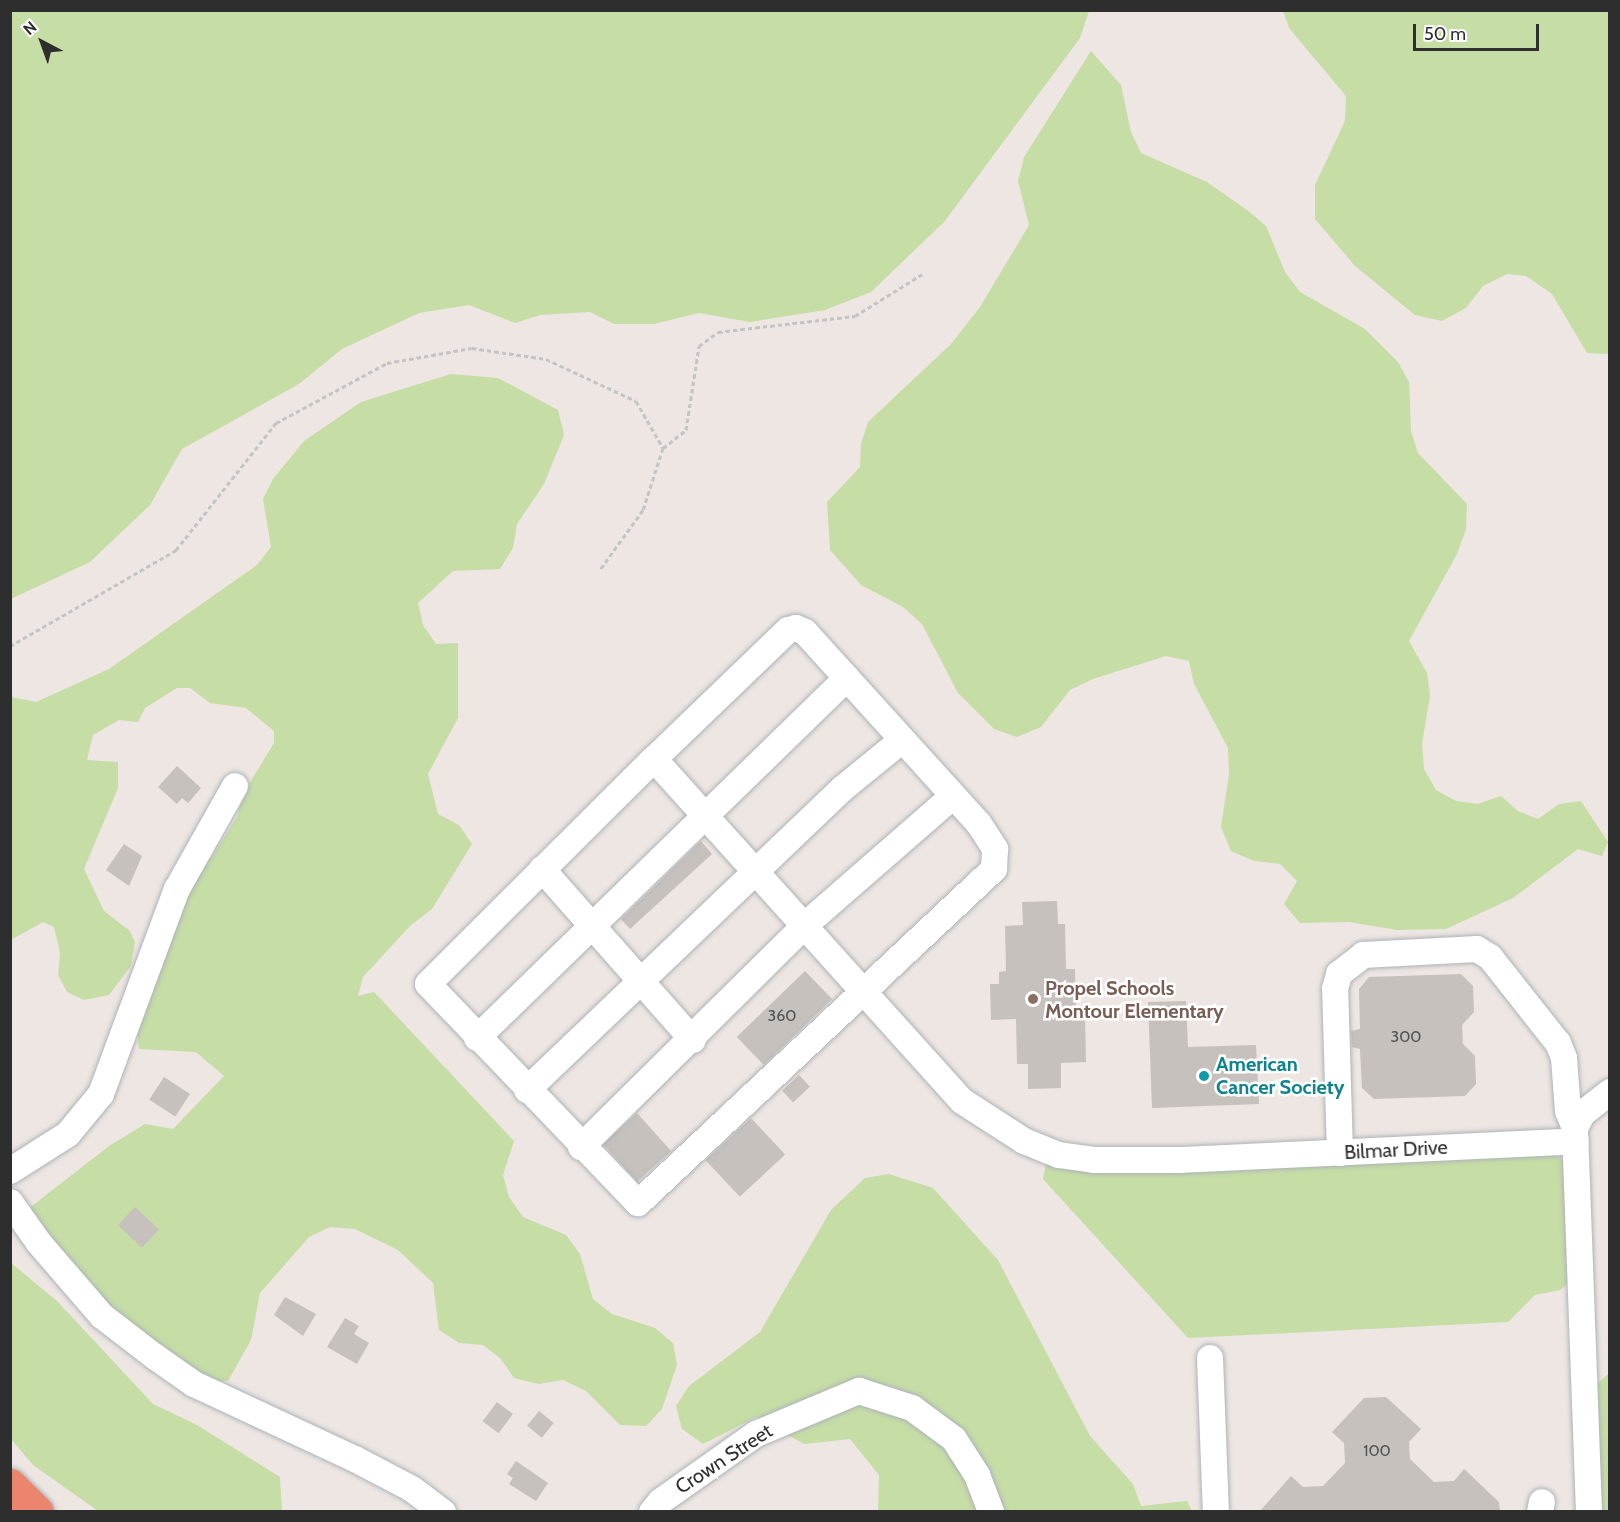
<!DOCTYPE html>
<html>
<head>
<meta charset="utf-8">
<style>
	body { margin:0 }
	#map { position:relative; width:1620px; height:1522px; overflow:hidden; background:#ede6e2; font-family:Cabin,sans-serif }
	div>[style] { position:absolute }
	.green>* { inset:0; background:#c6dda6 }
	.building>* { inset:0; background:#c6c1bd; transform-origin:0 0 }
	.path>* { height:3px; margin-top:-1.5px; transform-origin:0; background:repeating-linear-gradient(90deg,#c4c4c4 0 4.5px,transparent 0 7.5px) }
	.roads { filter:drop-shadow(0 0 2px #aeb3b8) drop-shadow(0 0 2px #aeb3b8) }
	.minor>* { height:26px; margin:-13px; padding:0 13px; transform-origin:13px; border-radius:13px; background:#fff }
	.highway>* { height:33px; margin:-16.5px; padding:0 16.5px; transform-origin:16.5px; border-radius:16.5px; background:#ec856e }
	.dots>* { width:16px; height:16px; translate:-50% -50%; box-sizing:border-box; border:3px solid #fff; border-radius:50% }
	span { translate:-50% -50%; white-space:nowrap; text-align:center; line-height:1.15; -webkit-text-stroke:5px #fff; paint-order:stroke }
	.number-label { font-size:16px; color:#545352 }
	.number-label span { -webkit-text-stroke-width:0 }
	.education-label { font-size:20px; color:#785e54; font-weight:700 }
	.left { translate:0 -50%; text-align:left }
	.culture-label { font-size:20px; color:#0d838f; font-weight:700 }
	.street-label { font-size:20px; color:#2e2e2e }
	.frame { position:absolute; inset:0; border:12px solid #2e2e2e; pointer-events:none }
	.north { position:absolute; left:12px; top:12px; width:60px; height:60px; -webkit-text-stroke:4px #fff; paint-order:stroke; rotate:319deg; font-size:16px; font-weight:700; line-height:24px; text-align:center; color:#2e2e2e }
	.north::after { content:''; display:block; margin:auto; width:21px; height:27px; background:#2e2e2e; clip-path:polygon(50% 0,100% 100%,50% 72%,0 100%) }
	.scale { position:absolute; left:1413px; top:24px; width:126px; height:27px; box-sizing:border-box; border:3px solid #2e2e2e; border-top:0; padding-left:8px; font-size:18px; line-height:21px; white-space:nowrap; color:#2e2e2e; -webkit-text-stroke:4px #fff; paint-order:stroke }
</style>
</head>
<body>
<div id="map">
	<div class="green">
		<div style="clip-path:polygon(10px 11px,11px 10px,1089px 11px,1080px 38px,945px 221px,871px 292px,825px 310px,750px 322px,699px 313px,654px 324px,614px 324px,590px 312px,540px 315px,515px 323px,469px 305px,419px 313px,342px 349px,299px 384px,182px 449px,150px 505px,90px 562px,11px 599px)"></div>
		<div style="clip-path:polygon(1283px 11px,1609px 11px,1609px 354px,1587px 353px,1552px 294px,1526px 276px,1507px 274px,1483px 286px,1466px 308px,1442px 321px,1415px 315px,1355px 266px,1315px 219px,1315px 185px,1345px 121px,1346px 96px,1289px 28px)"></div>
		<div style="clip-path:polygon(1091px 51px,1121px 85px,1131px 132px,1141px 153px,1207px 182px,1247px 210px,1266px 226px,1285px 272px,1300px 292px,1365px 329px,1398px 362px,1409px 382px,1411px 431px,1418px 453px,1467px 504px,1466px 529px,1457px 554px,1409px 641px,1427px 673px,1430px 696px,1422px 744px,1424px 769px,1436px 790px,1456px 801px,1478px 804px,1501px 796px,1518px 811px,1538px 819px,1559px 804px,1581px 801px,1608px 842px,1602px 856px,1578px 849px,1513px 898px,1446px 929px,1397px 930px,1349px 922px,1300px 923px,1284px 904px,1297px 881px,1280px 864px,1254px 861px,1231px 851px,1221px 827px,1229px 774px,1228px 748px,1194px 684px,1189px 661px,1166px 656px,1093px 679px,1070px 690px,1041px 727px,1017px 737px,994px 729px,958px 693px,922px 624px,903px 607px,861px 585px,830px 550px,827px 502px,860px 467px,861px 444px,868px 422px,951px 344px,980px 307px,1029px 225px,1018px 181px,1024px 157px)"></div>
		<div style="clip-path:polygon(451px 374px,498px 378px,558px 410px,564px 435px,544px 484px,517px 524px,513px 548px,500px 569px,453px 571px,418px 603px,423px 625px,436px 644px,458px 643px,458px 718px,428px 774px,438px 814px,459px 825px,472px 844px,432px 909px,410px 926px,363px 977px,358px 996px,374px 992px,514px 1141px,503px 1175px,509px 1197px,523px 1217px,566px 1235px,580px 1254px,593px 1299px,612px 1314px,655px 1328px,673px 1343px,677px 1365px,662px 1409px,646px 1426px,620px 1425px,586px 1391px,563px 1380px,539px 1384px,514px 1378px,501px 1359px,483px 1345px,459px 1343px,439px 1330px,433px 1283px,398px 1250px,355px 1229px,330px 1227px,309px 1237px,260px 1293px,251px 1340px,228px 1381px,197px 1382px,105px 1314px,23px 1213px,109px 1146px,145px 1124px,173px 1129px,224px 1076px,196px 1052px,139px 1049px,135px 1005px,181px 889px,212px 857px,237px 817px,243px 794px,274px 743px,274px 731px,246px 708px,210px 703px,190px 688px,177px 688px,145px 708px,138px 722px,119px 720px,93px 735px,87px 760px,118px 762px,118px 788px,84px 869px,104px 911px,130px 931px,135px 942px,131px 966px,109px 995px,84px 1000px,67px 992px,58px 975px,60px 953px,54px 927px,43px 922px,11px 940px,11px 697px,36px 702px,109px 669px,257px 565px,271px 547px,263px 499px,273px 479px,304px 441px,361px 402px)"></div>
		<div style="clip-path:polygon(1552px 1153px,1565px 1162px,1569px 1283px,1560px 1290px,1535px 1295px,1508px 1322px,1188px 1338px,1043px 1179px,1046px 1164px,1052px 1161px)"></div>
		<div style="clip-path:polygon(889px 1174px,933px 1188px,998px 1260px,1090px 1436px,1133px 1484px,1141px 1506px,1187px 1501px,1192px 1511px,878px 1511px,879px 1475px,850px 1439px,804px 1444px,756px 1417px,703px 1444px,682px 1429px,676px 1406px,689px 1386px,760px 1332px,831px 1210px,865px 1178px)"></div>
		<div style="clip-path:polygon(10px 1262px,58px 1302px,153px 1404px,197px 1425px,280px 1477px,282px 1511px,98px 1511px,33px 1465px,11px 1439px)"></div>
		<div style="clip-path:polygon(1609px 1373px,1609px 1511px,1600px 1511px,1597px 1384px)"></div>
	</div>
	<div class="building">
		<div style="clip-path:polygon(177px 766px,201px 788px,188px 803px,182px 798px,177px 804px,158px 787px)"></div>
		<div style="clip-path:polygon(701px 841px,712px 854px,630px 929px,621px 919px)"></div>
		<div style="clip-path:polygon(124px 844px,142px 856px,129px 886px,106px 870px)"></div>
		<div style="clip-path:polygon(1057px 901px,1058px 924px,1065px 924px,1066px 969px,1075px 969px,1076px 1014px,1085px 1014px,1086px 1062px,1061px 1063px,1061px 1088px,1028px 1089px,1028px 1064px,1017px 1064px,1016px 1019px,991px 1020px,990px 984px,999px 984px,999px 972px,1006px 971px,1005px 926px,1023px 925px,1022px 902px)"></div>
		<div style="left:805px;top:971px;width:39px;height:95px;rotate:46deg"></div>
		<div style="clip-path:polygon(1461px 974px,1473px 986px,1474px 1012px,1462px 1025px,1463px 1044px,1475px 1056px,1476px 1084px,1465px 1096px,1374px 1099px,1362px 1088px,1360px 1049px,1352px 1047px,1351px 1031px,1360px 1029px,1359px 989px,1369px 977px)"></div>
		<div style="clip-path:polygon(1186px 1001px,1188px 1047px,1256px 1045px,1259px 1104px,1152px 1108px,1148px 1002px)"></div>
		<div style="left:799px;top:1075px;width:16px;height:23px;rotate:47deg"></div>
		<div style="left:164px;top:1077px;width:31px;height:27px;rotate:33deg"></div>
		<div style="left:637px;top:1113px;width:51px;height:46px;rotate:48deg"></div>
		<div style="left:751px;top:1118px;width:50px;height:62px;rotate:47deg"></div>
		<div style="left:135px;top:1207px;width:33px;height:25px;rotate:43deg"></div>
		<div style="clip-path:polygon(285px 1297px,316px 1314px,303px 1336px,274px 1315px)"></div>
		<div style="clip-path:polygon(345px 1318px,359px 1326px,354px 1334px,369px 1343px,357px 1364px,327px 1347px)"></div>
		<div style="clip-path:polygon(1386px 1397px,1421px 1429px,1409px 1442px,1410px 1459px,1434px 1482px,1454px 1481px,1464px 1469px,1499px 1502px,1500px 1512px,1259px 1512px,1291px 1476px,1303px 1487px,1323px 1486px,1345px 1463px,1344px 1443px,1332px 1432px,1364px 1398px)"></div>
		<div style="left:497px;top:1402px;width:20px;height:24px;rotate:37deg"></div>
		<div style="left:539px;top:1411px;width:19px;height:19px;rotate:39deg"></div>
		<div style="clip-path:polygon(516px 1461px,548px 1483px,536px 1501px,509px 1484px,513px 1478px,507px 1474px)"></div>
	</div>
	<div class="path">
		<div style="left:663px;top:448px;width:29px;rotate:-38deg"></div>
		<div style="left:686px;top:430px;width:85px;rotate:-81.2deg"></div>
		<div style="left:699px;top:346px;width:24px;rotate:-36deg"></div>
		<div style="left:718px;top:332px;width:138px;rotate:-6.7deg"></div>
		<div style="left:855px;top:316px;width:81px;rotate:-31.9deg"></div>
		<div style="left:10px;top:646px;width:192px;rotate:-30deg"></div>
		<div style="left:176px;top:550px;width:162px;rotate:-51.8deg"></div>
		<div style="left:276px;top:423px;width:126px;rotate:-28.4deg"></div>
		<div style="left:387px;top:363px;width:86px;rotate:-10deg"></div>
		<div style="left:472px;top:348px;width:75px;rotate:8.5deg"></div>
		<div style="left:546px;top:359px;width:99px;rotate:25deg"></div>
		<div style="left:636px;top:401px;width:54px;rotate:60.1deg"></div>
		<div style="left:663px;top:448px;width:65px;rotate:107.9deg"></div>
		<div style="left:643px;top:510px;width:75px;rotate:125.8deg"></div>
	</div>
	<div class="roads">
		<div class="minor">
			<div style="left:796px;top:628px;width:10px;rotate:24deg"></div>
			<div style="left:805px;top:632px;width:259px;rotate:47.8deg"></div>
			<div style="left:979px;top:824px;width:30px;rotate:57deg"></div>
			<div style="left:995px;top:849px;width:20px;rotate:93deg"></div>
			<div style="left:994px;top:869px;width:488px;rotate:136.8deg"></div>
			<div style="left:638px;top:1203px;width:303px;rotate:-133.8deg"></div>
			<div style="left:428px;top:984px;width:319px;rotate:-44.9deg"></div>
			<div style="left:654px;top:759px;width:186px;rotate:-43.9deg"></div>
			<div style="left:788px;top:630px;width:8px;rotate:-14deg"></div>
			<div style="left:654px;top:759px;width:460px;rotate:48deg"></div>
			<div style="left:962px;top:1101px;width:74px;rotate:32.8deg"></div>
			<div style="left:1024px;top:1141px;width:38px;rotate:22deg"></div>
			<div style="left:1059px;top:1155px;width:35px;rotate:8deg"></div>
			<div style="left:1094px;top:1160px;width:86px"></div>
			<div style="left:1180px;top:1160px;width:396px;rotate:-2.7deg"></div>
			<div style="left:542px;top:869px;width:228px;rotate:48.6deg"></div>
			<div style="left:477px;top:1038px;width:516px;rotate:-44.22deg"></div>
			<div style="left:527px;top:1090px;width:436px;rotate:-43.7deg"></div>
			<div style="left:842px;top:789px;width:77px;rotate:-39.2deg"></div>
			<div style="left:581px;top:1147px;width:314px;rotate:-44.7deg"></div>
			<div style="left:804px;top:926px;width:198px;rotate:-41.1deg"></div>
			<div style="left:1340px;top:1153px;width:164px;rotate:-91.7deg"></div>
			<div style="left:1335px;top:989px;width:16px;rotate:-75deg"></div>
			<div style="left:1339px;top:974px;width:31px;rotate:-38deg"></div>
			<div style="left:1363px;top:955px;width:114px;rotate:-3deg"></div>
			<div style="left:1477px;top:949px;width:15px;rotate:32deg"></div>
			<div style="left:1490px;top:957px;width:110px;rotate:51.7deg"></div>
			<div style="left:1558px;top:1043px;width:16px;rotate:68deg"></div>
			<div style="left:1564px;top:1058px;width:53px;rotate:85.7deg"></div>
			<div style="left:1568px;top:1111px;width:18px;rotate:68deg"></div>
			<div style="left:10px;top:1171px;width:69px;rotate:-32.5deg"></div>
			<div style="left:68px;top:1134px;width:52px;rotate:-50.5deg"></div>
			<div style="left:101px;top:1094px;width:219px;rotate:-69.7deg"></div>
			<div style="left:177px;top:889px;width:118px;rotate:-60.6deg"></div>
			<div style="left:10px;top:1202px;width:50px;rotate:54.7deg"></div>
			<div style="left:39px;top:1243px;width:96px;rotate:49.2deg"></div>
			<div style="left:102px;top:1316px;width:66px;rotate:37.6deg"></div>
			<div style="left:154px;top:1356px;width:49px;rotate:35deg"></div>
			<div style="left:194px;top:1384px;width:178px;rotate:25deg"></div>
			<div style="left:355px;top:1459px;width:64px;rotate:27.8deg"></div>
			<div style="left:412px;top:1489px;width:39px;rotate:37deg"></div>
			<div style="left:1210px;top:1358px;width:154px;rotate:87.8deg"></div>
			<div style="left:652px;top:1512px;width:14px;rotate:-51deg"></div>
			<div style="left:661px;top:1501px;width:116px;rotate:-35.2deg"></div>
			<div style="left:756px;top:1434px;width:112px;rotate:-22.7deg"></div>
			<div style="left:859px;top:1391px;width:56px;rotate:17.8deg"></div>
			<div style="left:912px;top:1408px;width:52px;rotate:36.4deg"></div>
			<div style="left:954px;top:1439px;width:43px;rotate:57.4deg"></div>
			<div style="left:977px;top:1475px;width:40px;rotate:69deg"></div>
			<div style="left:1540px;top:1512px;width:10px;rotate:-79deg"></div>
			<div style="left:1589px;top:1512px;width:384px;rotate:-92.1deg"></div>
			<div style="left:1575px;top:1128px;width:16px;rotate:-63deg"></div>
			<div style="left:1582px;top:1114px;width:36px;rotate:-38deg"></div>
		</div>
		<div class="highway">
			<div style="left:10px;top:1485px;width:38px;rotate:45deg"></div>
		</div>
	</div>
	<div class="dots">
		<div style="left:1033px;top:999px;background:#8d6e63"></div>
		<div style="left:1204px;top:1076px;background:#0f9aa8"></div>
	</div>
	<div class="number-label">
		<span style="left:782px;top:1016px">360</span>
		<span style="left:1406px;top:1037px">300</span>
		<span style="left:1377px;top:1451px">100</span>
	</div>
	<div class="education-label">
		<span class="left" style="left:1045px;top:1000px">Propel Schools<br>Montour Elementary</span>
	</div>
	<div class="culture-label">
		<span class="left" style="left:1216px;top:1076px">American<br>Cancer Society</span>
	</div>
	<div class="street-label">
		<span style="left:1396px;top:1150px;rotate:-3deg">Bilmar Drive</span>
		<span style="left:724px;top:1459px;rotate:-33deg">Crown Street</span>
	</div>
	<div class="frame"></div>
	<div class="north">N</div>
	<div class="scale">50 m</div>
</div>
</body>
</html>
